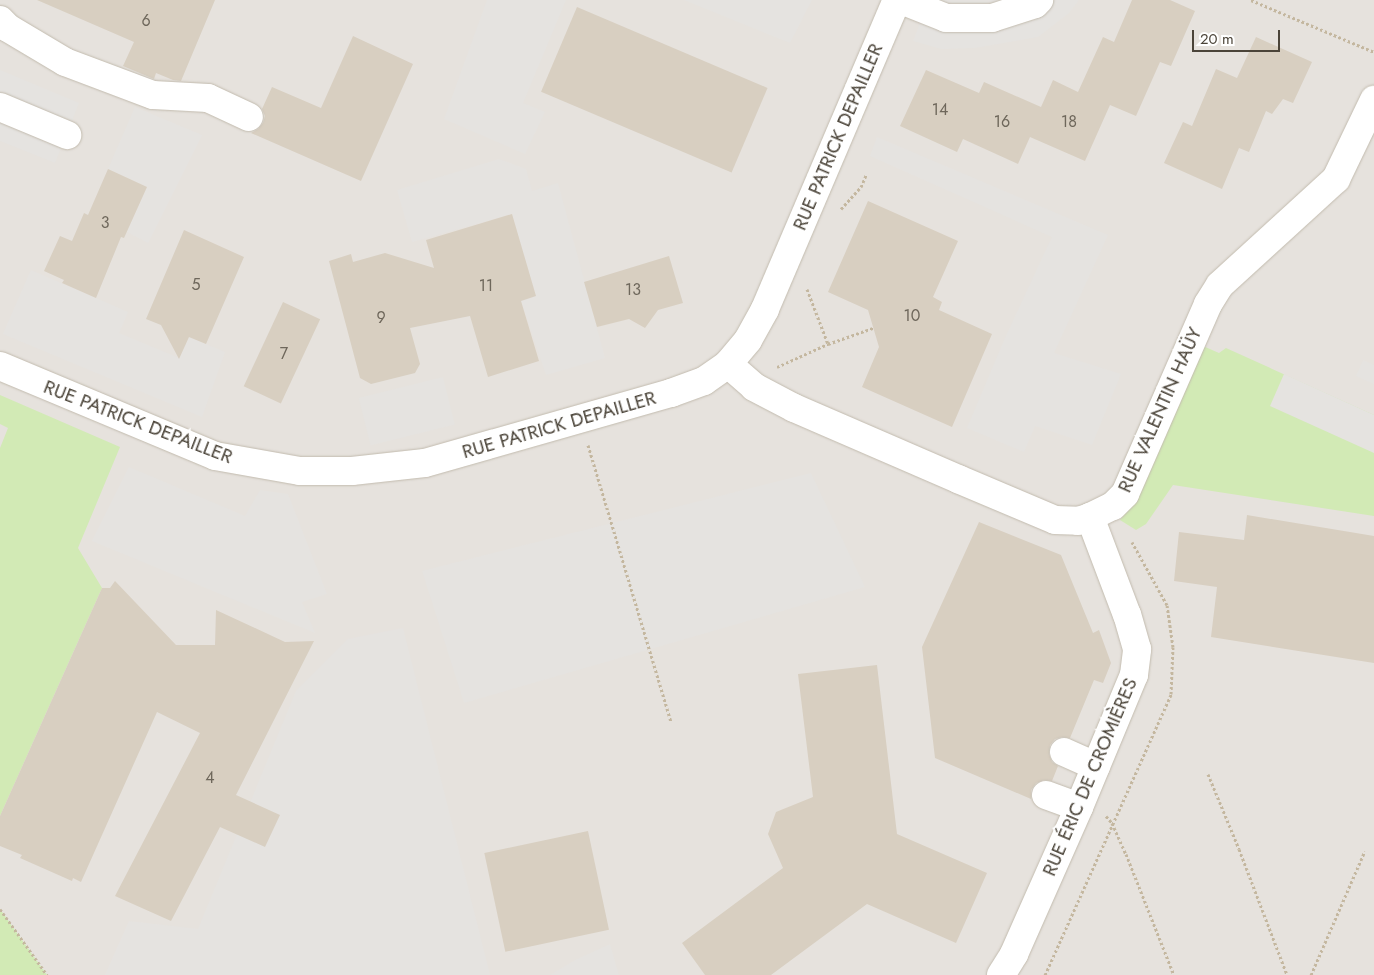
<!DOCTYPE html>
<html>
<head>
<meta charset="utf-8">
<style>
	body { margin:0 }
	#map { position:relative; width:1374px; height:975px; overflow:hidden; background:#f6f3ec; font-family:Jost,sans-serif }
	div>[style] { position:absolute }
	.industrial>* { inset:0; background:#e6e2dd; transform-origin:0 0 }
	.green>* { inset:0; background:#d2eab5 }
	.parking>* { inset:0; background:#e5e3e0; transform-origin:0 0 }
	.building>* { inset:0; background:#d8cfc1; transform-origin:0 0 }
	.path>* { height:3px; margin-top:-1.5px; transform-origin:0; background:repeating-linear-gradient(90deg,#c4b79f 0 2.5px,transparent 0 5px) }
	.roads { filter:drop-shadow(0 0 1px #c2bbae) drop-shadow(0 0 1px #c2bbae) }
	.minor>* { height:28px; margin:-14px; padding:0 14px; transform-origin:14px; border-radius:14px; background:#fff }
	span { translate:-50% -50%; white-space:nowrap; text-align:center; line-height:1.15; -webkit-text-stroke:4.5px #fff; paint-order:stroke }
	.number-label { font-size:16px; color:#6e675b }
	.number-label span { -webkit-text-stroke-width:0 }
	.street-label { font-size:19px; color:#4b4439 }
	.scale { position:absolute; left:1192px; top:30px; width:88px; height:22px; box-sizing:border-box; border:2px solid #4b4439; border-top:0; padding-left:6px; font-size:15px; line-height:18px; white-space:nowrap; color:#4b4439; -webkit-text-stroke:4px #fff; paint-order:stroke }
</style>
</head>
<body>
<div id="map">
	<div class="industrial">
		<div style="left:0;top:0;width:1374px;height:975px"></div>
	</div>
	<div class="green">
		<div style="clip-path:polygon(1203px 346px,1219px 353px,1226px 348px,1374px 415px,1374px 516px,1173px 485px,1146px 524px,1136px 530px,1120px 520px,1137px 499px)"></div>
		<div style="clip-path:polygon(0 395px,120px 447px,78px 548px,102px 588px,0 816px,0 448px,8px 428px,0 424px)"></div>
		<div style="clip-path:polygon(0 909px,17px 933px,47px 975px,0 975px)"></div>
	</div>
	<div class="parking">
		<div style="clip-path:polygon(487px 0,566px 0,523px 103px,545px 112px,525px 154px,444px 119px)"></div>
		<div style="clip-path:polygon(684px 0,812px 0,790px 43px)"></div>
		<div style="clip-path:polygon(929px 0,1079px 0,1069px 13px,1038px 37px,975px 48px,941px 49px,913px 41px)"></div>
		<div style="clip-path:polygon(0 70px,79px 103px,55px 163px,0 141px)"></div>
		<div style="clip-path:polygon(135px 107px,202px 135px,148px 243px,127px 232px,147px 187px,108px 169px)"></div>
		<div style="clip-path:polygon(877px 137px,1108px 235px,1054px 353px,1121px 374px,1092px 445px,1035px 426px,1024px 452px,967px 428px,1005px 338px,1052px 237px,870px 156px)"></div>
		<div style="clip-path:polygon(499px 159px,526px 169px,532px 191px,558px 183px,605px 358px,546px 375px,521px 301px,536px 296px,512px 214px,412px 242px,397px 190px)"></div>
		<div style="clip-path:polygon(31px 270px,128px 312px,119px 333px,179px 358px,189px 337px,225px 352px,202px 417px,3px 334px)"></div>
		<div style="clip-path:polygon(1363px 360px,1374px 365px,1374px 384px,1356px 376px)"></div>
		<div style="clip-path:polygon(1284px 374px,1374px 415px,1374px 453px,1270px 406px)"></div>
		<div style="left:443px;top:377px;width:49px;height:87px;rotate:76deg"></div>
		<div style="clip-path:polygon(129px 467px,245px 516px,260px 490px,288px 494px,327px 594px,302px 602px,315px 633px,92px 541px)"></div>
		<div style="clip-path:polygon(811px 473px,865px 587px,464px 703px,422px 571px)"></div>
		<div style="clip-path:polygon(403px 628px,490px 975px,105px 975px,129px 921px,198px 929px,296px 691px,348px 639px)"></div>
		<div style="clip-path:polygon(610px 944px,619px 975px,550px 975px,575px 960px)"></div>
	</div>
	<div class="building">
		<div style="clip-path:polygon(37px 0,215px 0,181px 81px,173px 80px,156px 73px,154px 79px,123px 66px,134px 42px)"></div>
		<div style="clip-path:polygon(1132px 0,1170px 0,1195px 11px,1171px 66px,1160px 62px,1136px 116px,1110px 105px,1085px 161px,1030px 137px,1018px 164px,963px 139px,957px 152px,900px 126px,926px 70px,979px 93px,984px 82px,1041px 107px,1053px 80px,1078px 92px,1103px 37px,1114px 42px)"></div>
		<div style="left:577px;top:7px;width:207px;height:92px;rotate:23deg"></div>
		<div style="clip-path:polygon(353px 36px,413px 64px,361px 181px,251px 133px,258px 129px,263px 123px,265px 116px,262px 109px,272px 87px,321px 108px)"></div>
		<div style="clip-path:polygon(1256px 37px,1312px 62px,1293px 103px,1283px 99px,1272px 114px,1266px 111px,1249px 152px,1239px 148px,1222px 189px,1164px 163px,1183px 122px,1192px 126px,1216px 69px,1237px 78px)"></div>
		<div style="clip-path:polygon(108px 169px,147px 187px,124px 238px,121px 237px,96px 298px,62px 283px,64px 280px,44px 271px,60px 236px,72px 241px,84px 213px,88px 215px)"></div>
		<div style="clip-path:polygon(868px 201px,958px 241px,933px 297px,942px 302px,939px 310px,992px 334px,952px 427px,862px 387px,879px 347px,868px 310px,828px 292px)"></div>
		<div style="clip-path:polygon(512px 214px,536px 296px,521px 301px,539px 361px,488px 377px,470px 316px,410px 328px,420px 364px,415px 373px,371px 384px,360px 378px,329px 261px,351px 254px,353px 262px,385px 253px,434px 268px,426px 240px)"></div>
		<div style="clip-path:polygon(184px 230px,244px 257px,206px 344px,189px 337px,179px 359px,161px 325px,146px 319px)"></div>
		<div style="clip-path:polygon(669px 256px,683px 303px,658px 310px,645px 328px,629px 319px,597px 327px,584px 282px)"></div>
		<div style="left:283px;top:302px;width:41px;height:93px;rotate:25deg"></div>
		<div style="clip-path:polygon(1247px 515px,1374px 536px,1374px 663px,1211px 637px,1217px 587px,1174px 581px,1179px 532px,1244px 540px)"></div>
		<div style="clip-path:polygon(979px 522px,1061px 555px,1093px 633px,1099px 630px,1111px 663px,1103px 683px,1094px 680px,1070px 738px,1062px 737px,1055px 739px,1050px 745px,1049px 754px,1052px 762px,1058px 766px,1052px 781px,1044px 780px,1036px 783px,1031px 790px,1031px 799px,935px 758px,922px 647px)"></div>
		<div style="clip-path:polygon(115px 581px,176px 645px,215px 645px,216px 610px,285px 642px,314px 641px,236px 795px,280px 815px,265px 847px,220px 827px,171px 921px,115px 896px,200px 733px,157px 712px,81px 882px,73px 878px,72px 881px,20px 858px,22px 855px,0 846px,0 816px,102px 588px,110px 588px)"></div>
		<div style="clip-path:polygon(877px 665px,897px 834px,987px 873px,956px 943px,867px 904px,771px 975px,705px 975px,682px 943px,783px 868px,768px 834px,776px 812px,813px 797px,798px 674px)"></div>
		<div style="left:588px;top:831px;width:101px;height:106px;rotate:78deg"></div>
	</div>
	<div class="path">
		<div style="left:1251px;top:0;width:134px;rotate:22.9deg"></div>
		<div style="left:841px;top:209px;width:30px;rotate:-48deg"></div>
		<div style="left:861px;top:187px;width:13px;rotate:-67deg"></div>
		<div style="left:807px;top:289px;width:59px;rotate:69.1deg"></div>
		<div style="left:777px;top:367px;width:56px;rotate:-24.3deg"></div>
		<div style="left:828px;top:344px;width:48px;rotate:-19.6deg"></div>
		<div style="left:588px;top:445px;width:289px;rotate:73.3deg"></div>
		<div style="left:1208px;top:774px;width:81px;rotate:67.5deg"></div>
		<div style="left:1239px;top:849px;width:135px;rotate:69.1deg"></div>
		<div style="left:1106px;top:816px;width:9px;rotate:49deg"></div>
		<div style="left:1112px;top:823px;width:34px;rotate:66deg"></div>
		<div style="left:1126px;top:854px;width:130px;rotate:68.4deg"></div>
		<div style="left:0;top:909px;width:81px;rotate:54.5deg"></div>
		<div style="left:1045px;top:975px;width:308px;rotate:-65.8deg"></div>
		<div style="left:1171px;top:694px;width:47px;rotate:-87.6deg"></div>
		<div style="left:1173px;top:647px;width:42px;rotate:-98.1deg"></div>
		<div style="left:1167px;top:605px;width:72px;rotate:-119.1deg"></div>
		<div style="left:1311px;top:975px;width:135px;rotate:-66.5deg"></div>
	</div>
	<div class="roads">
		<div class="minor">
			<div style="left:901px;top:0;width:48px;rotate:21.8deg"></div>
			<div style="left:946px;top:18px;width:46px"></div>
			<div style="left:992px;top:18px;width:45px;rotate:-18deg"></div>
			<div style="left:1035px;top:4px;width:6px;rotate:-45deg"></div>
			<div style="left:0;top:20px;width:11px;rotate:45deg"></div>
			<div style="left:8px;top:28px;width:66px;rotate:30.8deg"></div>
			<div style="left:65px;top:62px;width:94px;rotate:20.6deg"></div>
			<div style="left:153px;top:95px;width:55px;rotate:3.1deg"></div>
			<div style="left:208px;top:98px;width:45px;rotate:24.9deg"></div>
			<div style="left:0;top:107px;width:73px;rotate:22.7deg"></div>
			<div style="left:728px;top:364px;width:35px;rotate:41deg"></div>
			<div style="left:754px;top:387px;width:45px;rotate:27.7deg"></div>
			<div style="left:794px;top:408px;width:179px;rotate:23.4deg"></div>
			<div style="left:958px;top:479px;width:105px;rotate:22.9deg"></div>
			<div style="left:1055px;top:520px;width:23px;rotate:2deg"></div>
			<div style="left:1078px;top:521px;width:13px;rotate:-18deg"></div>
			<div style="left:1090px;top:517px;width:25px;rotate:-26deg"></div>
			<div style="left:1113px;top:506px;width:17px;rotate:-45deg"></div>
			<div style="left:1125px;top:494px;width:207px;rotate:-66.4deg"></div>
			<div style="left:1208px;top:304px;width:22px;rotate:-58deg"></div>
			<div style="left:1220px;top:285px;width:157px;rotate:-42.4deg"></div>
			<div style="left:1336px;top:179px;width:88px;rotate:-64.3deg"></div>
			<div style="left:0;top:366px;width:233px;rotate:22.7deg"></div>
			<div style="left:215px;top:456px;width:86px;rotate:10deg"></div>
			<div style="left:300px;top:471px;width:52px"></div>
			<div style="left:352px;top:471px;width:73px;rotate:-6.3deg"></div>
			<div style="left:425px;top:463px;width:256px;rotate:-15.9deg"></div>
			<div style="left:671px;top:393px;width:35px;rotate:-20deg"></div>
			<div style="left:704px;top:381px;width:29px;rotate:-35deg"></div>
			<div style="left:728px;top:364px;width:31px;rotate:-50deg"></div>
			<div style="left:748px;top:340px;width:35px;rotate:-61deg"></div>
			<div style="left:765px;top:309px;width:336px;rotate:-66.9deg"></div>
			<div style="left:1064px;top:752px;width:35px;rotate:24deg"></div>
			<div style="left:1046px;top:795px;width:35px;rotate:20deg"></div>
			<div style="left:1001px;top:975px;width:25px;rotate:-58deg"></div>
			<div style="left:1014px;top:954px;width:161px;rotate:-66.1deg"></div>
			<div style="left:1079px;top:807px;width:143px;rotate:-67.4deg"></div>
			<div style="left:1134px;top:675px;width:26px;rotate:-83deg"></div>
			<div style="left:1137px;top:649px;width:35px;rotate:-106deg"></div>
			<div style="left:1127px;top:615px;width:105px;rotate:-110.7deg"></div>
		</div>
	</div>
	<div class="number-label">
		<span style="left:146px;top:21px">6</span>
		<span style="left:940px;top:110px">14</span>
		<span style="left:1002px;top:122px">16</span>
		<span style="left:1069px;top:122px">18</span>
		<span style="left:105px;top:223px">3</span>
		<span style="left:196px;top:285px">5</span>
		<span style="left:486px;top:286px">11</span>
		<span style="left:633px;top:290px">13</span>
		<span style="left:912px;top:316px">10</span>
		<span style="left:381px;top:318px">9</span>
		<span style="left:284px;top:354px">7</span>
		<span style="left:210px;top:778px">4</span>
	</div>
	<div class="street-label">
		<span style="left:838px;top:137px;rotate:-67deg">RUE PATRICK DEPAILLER</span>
		<span style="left:1160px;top:410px;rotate:-66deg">RUE VALENTIN HAÜY</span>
		<span style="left:138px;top:422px;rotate:21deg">RUE PATRICK DEPAILLER</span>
		<span style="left:559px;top:425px;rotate:-16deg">RUE PATRICK DEPAILLER</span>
		<span style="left:1090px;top:777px;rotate:-67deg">RUE ÉRIC DE CROMIÈRES</span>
	</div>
	<div class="scale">20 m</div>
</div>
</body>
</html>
